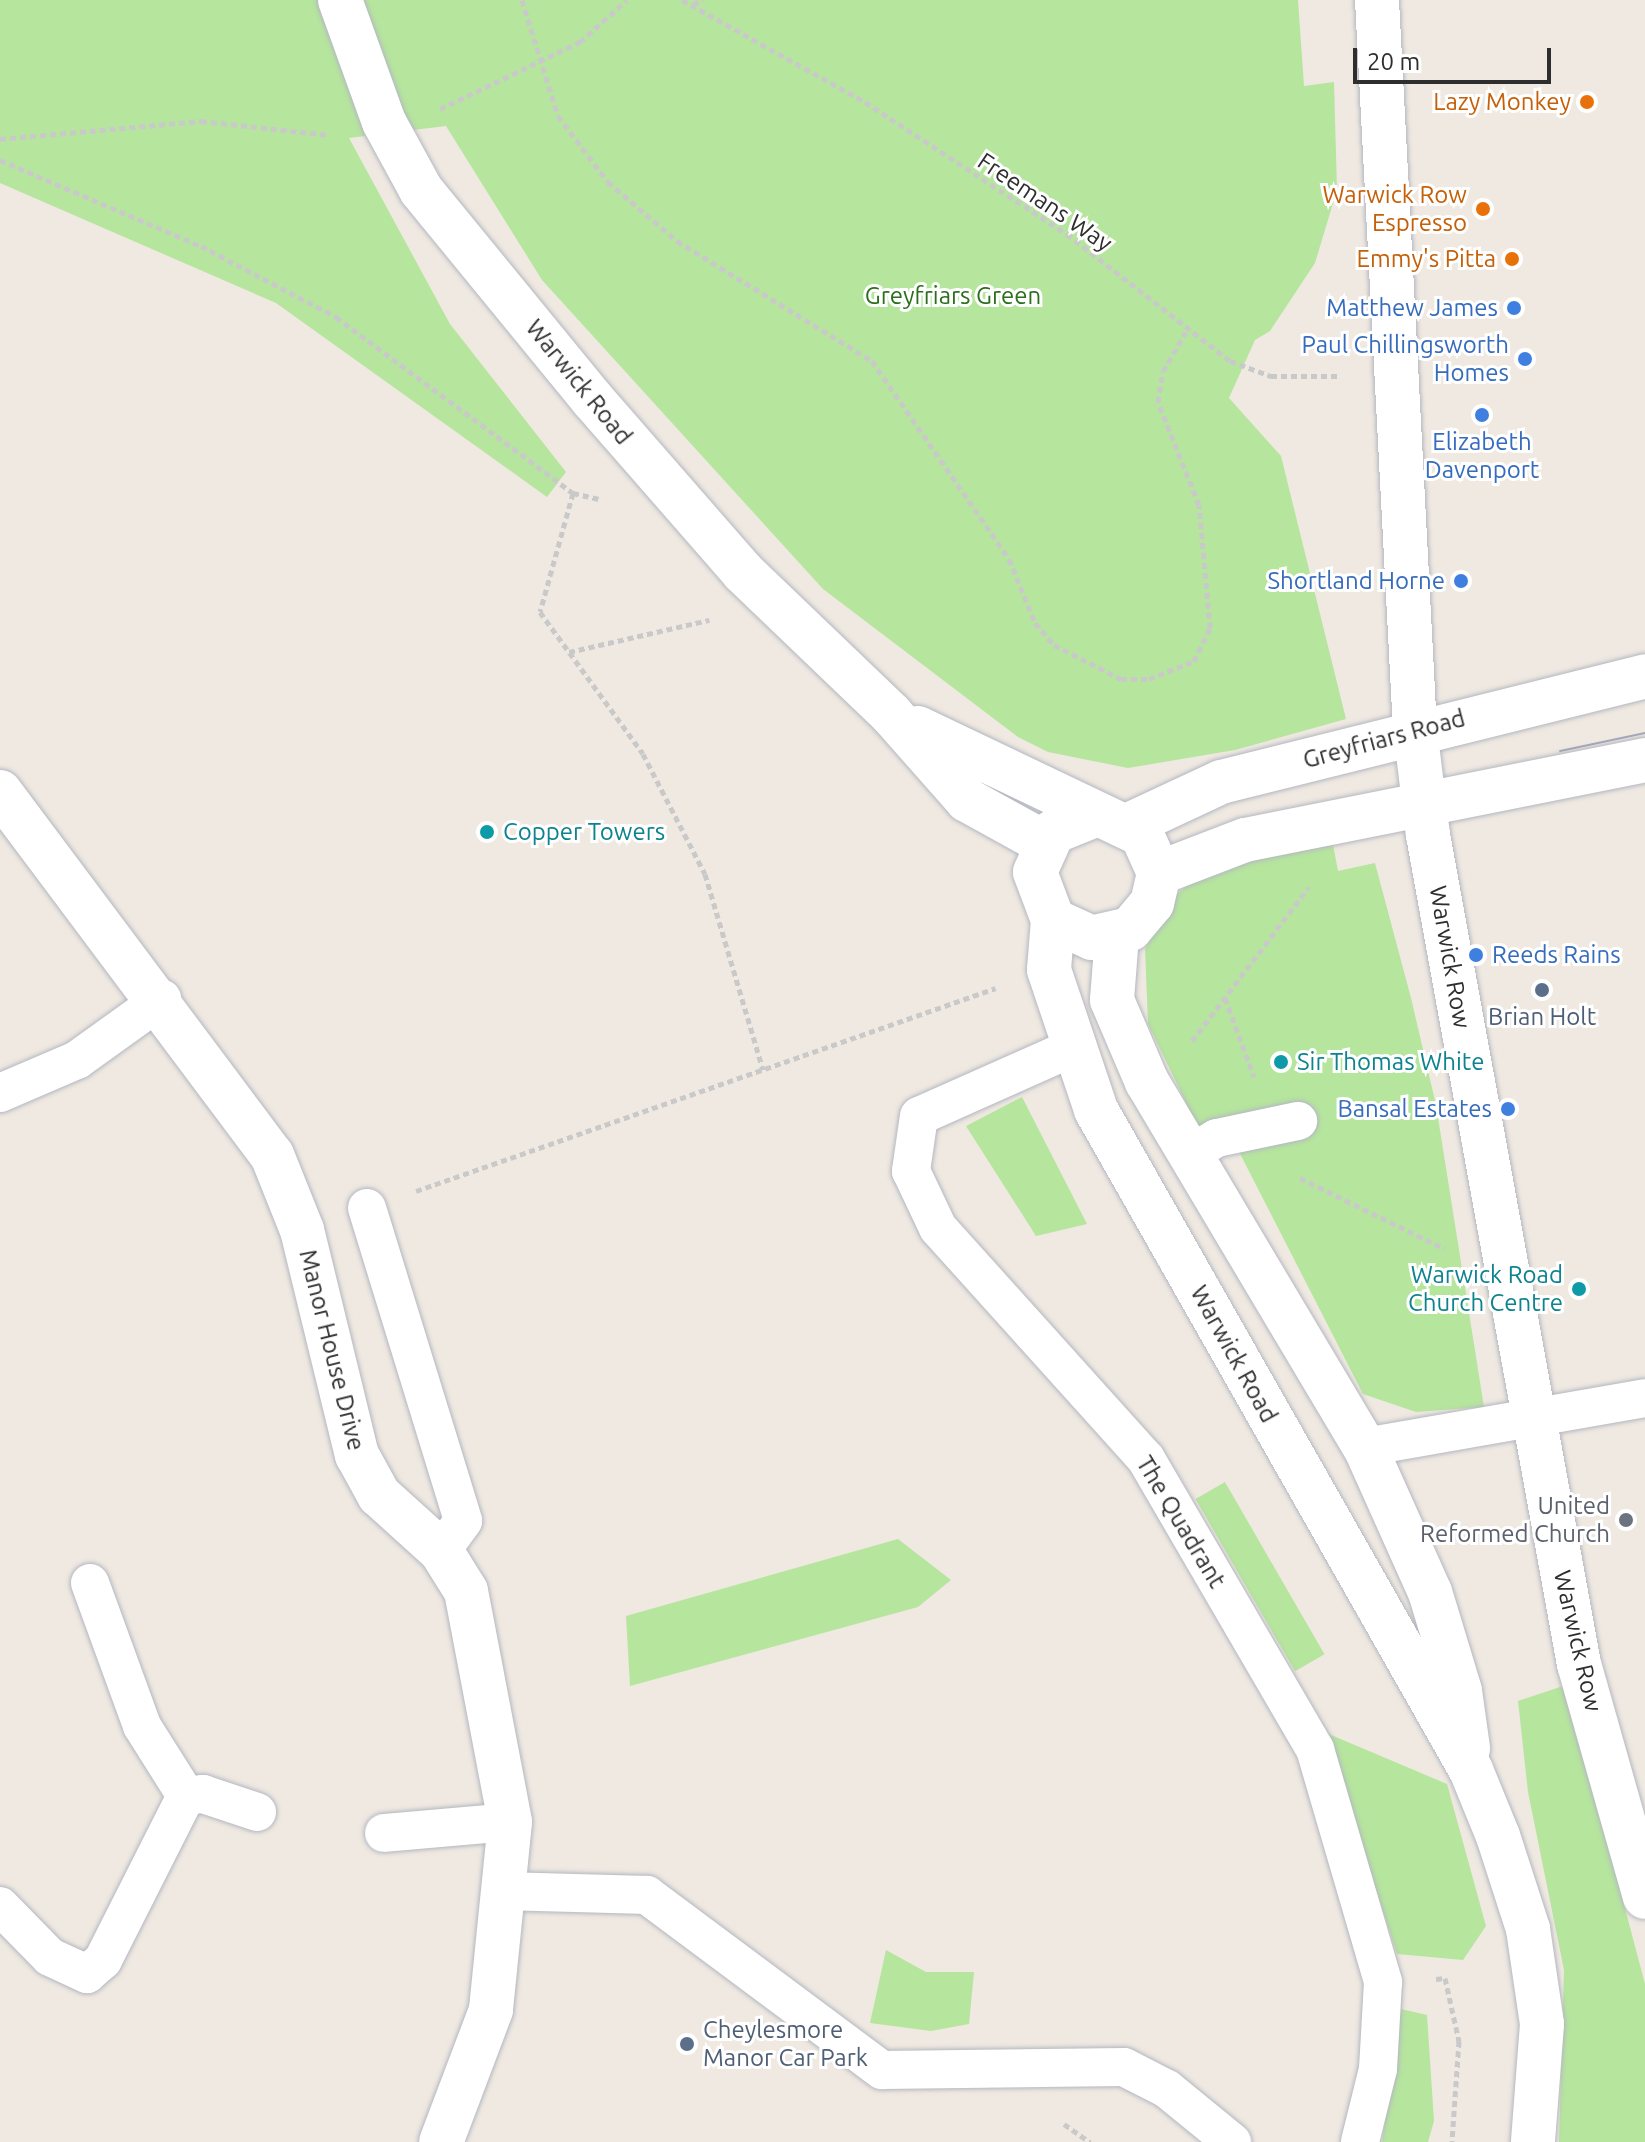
<!DOCTYPE html>
<html>
<head>
<meta charset="utf-8">
<style>
	body { margin:0 }
	#map { position:relative; width:1645px; height:2142px; overflow:hidden; background:#efe9e1; font-family:Ubuntu,sans-serif }
	div>[style] { position:absolute }
	.green>* { inset:0; background:#b6e59e; transform-origin:0 0 }
	.path>* { height:5px; margin-top:-2.5px; transform-origin:0; background:repeating-linear-gradient(90deg,#c9c9c9 0 6px,transparent 0 10px) }
	.roads { filter:drop-shadow(0 0 2px #b4b7c1) drop-shadow(0 0 2px #b4b7c1) }
	.lane>* { height:38px; margin:-19px; padding:0 19px; transform-origin:19px; border-radius:19px; background:#fff }
	.street>* { height:44px; margin:-22px; padding:0 22px; transform-origin:22px; border-radius:22px; background:#fff }
	.secondary>* { height:44px; margin:-22px; padding:0 22px; transform-origin:22px; border-radius:22px; background:#fff }
	.tram>* { height:2px; margin:-1px; padding:0 1px; transform-origin:1px; border-radius:1px; background:#a3a6b8 }
	.dots>* { width:22px; height:22px; translate:-50% -50%; box-sizing:border-box; border:4px solid #fff; border-radius:50% }
	span { translate:-50% -50%; white-space:nowrap; text-align:center; line-height:1.15; -webkit-text-stroke:6px #fff; paint-order:stroke }
	.food-label { font-size:24px; color:#c56008 }
	.right { translate:-100% -50%; text-align:right }
	.street-label { font-size:24px; color:#2e2e2e }
	.park-label { font-size:24px; color:#2c6e1b }
	.shop-label { font-size:24px; color:#366cbe }
	.left { translate:0 -50%; text-align:left }
	.culture-label { font-size:24px; color:#0d838f }
	.service-label { font-size:24px; color:#4e5e75 }
	.worship-label { font-size:24px; color:#5b616d }
	.scale { position:absolute; left:1353px; top:48px; width:198px; height:36px; box-sizing:border-box; border:4px solid #2e2e2e; border-top:0; padding-left:10px; font-size:24px; line-height:28px; white-space:nowrap; color:#2e2e2e; -webkit-text-stroke:6px #fff; paint-order:stroke }
</style>
</head>
<body>
<div id="map">
	<div class="green">
		<div style="clip-path:polygon(0 0,1298px 0,1304px 86px,1334px 82px,1337px 190px,1315px 263px,1270px 331px,1255px 340px,1229px 398px,1281px 456px,1346px 719px,1235px 750px,1128px 768px,1048px 752px,1018px 737px,823px 589px,542px 280px,446px 126px,349px 138px,450px 324px,566px 472px,547px 497px,276px 303px,0 183px)"></div>
		<div style="clip-path:polygon(1330px 829px,1338px 871px,1375px 863px,1411px 998px,1436px 1105px,1484px 1407px,1416px 1412px,1363px 1394px,1232px 1138px,1203px 1138px,1148px 1024px,1145px 949px,1173px 898px,1195px 878px)"></div>
		<div style="clip-path:polygon(1022px 1097px,1087px 1224px,1036px 1236px,966px 1126px)"></div>
		<div style="left:1225px;top:1482px;width:199px;height:34px;rotate:60deg"></div>
		<div style="clip-path:polygon(898px 1539px,951px 1580px,918px 1607px,630px 1686px,626px 1616px)"></div>
		<div style="clip-path:polygon(1566px 1685px,1645px 1984px,1645px 2142px,1559px 2142px,1564px 1970px,1528px 1792px,1518px 1701px)"></div>
		<div style="clip-path:polygon(1324px 1732px,1447px 1784px,1486px 1926px,1463px 1960px,1397px 1954px)"></div>
		<div style="clip-path:polygon(886px 1950px,926px 1972px,974px 1972px,969px 2024px,931px 2031px,870px 2023px)"></div>
		<div style="clip-path:polygon(1401px 2009px,1427px 2015px,1434px 2121px,1428px 2142px,1382px 2142px)"></div>
	</div>
	<div class="path">
		<div style="left:522px;top:0;width:121px;rotate:72.8deg"></div>
		<div style="left:558px;top:116px;width:83px;rotate:52.9deg"></div>
		<div style="left:608px;top:182px;width:91px;rotate:40.5deg"></div>
		<div style="left:677px;top:241px;width:229px;rotate:31.6deg"></div>
		<div style="left:872px;top:361px;width:241px;rotate:55.3deg"></div>
		<div style="left:1009px;top:559px;width:69px;rotate:67.9deg"></div>
		<div style="left:1035px;top:623px;width:29px;rotate:49deg"></div>
		<div style="left:1054px;top:645px;width:75px;rotate:26.9deg"></div>
		<div style="left:1121px;top:679px;width:28px"></div>
		<div style="left:1149px;top:679px;width:48px;rotate:-21.8deg"></div>
		<div style="left:1194px;top:661px;width:37px;rotate:-64deg"></div>
		<div style="left:1210px;top:628px;width:123px;rotate:-95.1deg"></div>
		<div style="left:1199px;top:505px;width:111px;rotate:-111.7deg"></div>
		<div style="left:1158px;top:402px;width:31px;rotate:-81deg"></div>
		<div style="left:1163px;top:371px;width:45px;rotate:-59.5deg"></div>
		<div style="left:682px;top:0;width:210px;rotate:29.1deg"></div>
		<div style="left:865px;top:102px;width:241px;rotate:33.2deg"></div>
		<div style="left:1067px;top:234px;width:207px;rotate:37.9deg"></div>
		<div style="left:1230px;top:361px;width:44px;rotate:20.1deg"></div>
		<div style="left:1271px;top:376px;width:70px"></div>
		<div style="left:693px;top:4px;width:11px;rotate:-22deg"></div>
		<div style="left:440px;top:109px;width:155px;rotate:-25.6deg"></div>
		<div style="left:580px;top:42px;width:63px;rotate:-41.8deg"></div>
		<div style="left:0;top:139px;width:202px;rotate:-5.1deg"></div>
		<div style="left:201px;top:121px;width:129px;rotate:6.2deg"></div>
		<div style="left:0;top:160px;width:219px;rotate:23.2deg"></div>
		<div style="left:201px;top:246px;width:153px;rotate:27.7deg"></div>
		<div style="left:336px;top:317px;width:295px;rotate:36.6deg"></div>
		<div style="left:573px;top:493px;width:28px;rotate:13deg"></div>
		<div style="left:573px;top:493px;width:123px;rotate:105.5deg"></div>
		<div style="left:540px;top:612px;width:175px;rotate:54deg"></div>
		<div style="left:643px;top:754px;width:135px;rotate:62.7deg"></div>
		<div style="left:705px;top:874px;width:204px;rotate:73.5deg"></div>
		<div style="left:569px;top:652px;width:144px;rotate:-12.9deg"></div>
		<div style="left:1225px;top:998px;width:84px;rotate:69.8deg"></div>
		<div style="left:1192px;top:1041px;width:193px;rotate:-52.8deg"></div>
		<div style="left:1300px;top:1178px;width:161px;rotate:26.1deg"></div>
		<div style="left:416px;top:1191px;width:614px;rotate:-19.29deg"></div>
		<div style="left:1436px;top:1979px;width:9px;rotate:-6deg"></div>
		<div style="left:1445px;top:1978px;width:65px;rotate:77.5deg"></div>
		<div style="left:1459px;top:2041px;width:101px;rotate:94deg"></div>
		<div style="left:1064px;top:2124px;width:32px;rotate:35deg"></div>
	</div>
	<div class="roads">
		<div class="lane">
			<div style="left:1072px;top:1048px;width:167px;rotate:156deg"></div>
			<div style="left:919px;top:1116px;width:56px;rotate:98.3deg"></div>
			<div style="left:911px;top:1171px;width:63px;rotate:64.7deg"></div>
			<div style="left:938px;top:1228px;width:311px;rotate:48deg"></div>
			<div style="left:1146px;top:1459px;width:336px;rotate:59.8deg"></div>
			<div style="left:1315px;top:1749px;width:243px;rotate:73.7deg"></div>
			<div style="left:1383px;top:1982px;width:87px;rotate:93.3deg"></div>
			<div style="left:1378px;top:2069px;width:75px;rotate:103.9deg"></div>
			<div style="left:0;top:1093px;width:84px;rotate:-23.2deg"></div>
			<div style="left:77px;top:1060px;width:105px;rotate:-35.7deg"></div>
			<div style="left:1190px;top:1154px;width:31px;rotate:-31deg"></div>
			<div style="left:1217px;top:1138px;width:83px;rotate:-11.9deg"></div>
			<div style="left:367px;top:1208px;width:327px;rotate:72.9deg"></div>
			<div style="left:463px;top:1521px;width:37px;rotate:126deg"></div>
			<div style="left:1365px;top:1447px;width:284px;rotate:-9.9deg"></div>
			<div style="left:90px;top:1583px;width:152px;rotate:70deg"></div>
			<div style="left:142px;top:1726px;width:83px;rotate:57.8deg"></div>
			<div style="left:384px;top:1833px;width:126px;rotate:-5deg"></div>
			<div style="left:503px;top:1891px;width:144px;rotate:1.6deg"></div>
			<div style="left:647px;top:1895px;width:293px;rotate:36.7deg"></div>
			<div style="left:882px;top:2070px;width:242px;rotate:-0.7deg"></div>
			<div style="left:1124px;top:2067px;width:48px;rotate:27.1deg"></div>
			<div style="left:1167px;top:2089px;width:84px;rotate:39.2deg"></div>
			<div style="left:0;top:1906px;width:71px;rotate:45.6deg"></div>
			<div style="left:50px;top:1957px;width:41px;rotate:24.7deg"></div>
			<div style="left:87px;top:1974px;width:21px;rotate:-41deg"></div>
			<div style="left:103px;top:1960px;width:184px;rotate:-63.2deg"></div>
			<div style="left:186px;top:1796px;width:17px;rotate:-7deg"></div>
			<div style="left:203px;top:1794px;width:57px;rotate:18.4deg"></div>
		</div>
		<div class="street">
			<div style="left:1377px;top:0;width:730px;rotate:87.02deg"></div>
			<div style="left:1415px;top:729px;width:107px;rotate:83deg"></div>
			<div style="left:1428px;top:835px;width:843px;rotate:79.68deg"></div>
			<div style="left:1579px;top:1664px;width:242px;rotate:74.2deg"></div>
			<div style="left:0;top:792px;width:454px;rotate:53.2deg"></div>
			<div style="left:272px;top:1155px;width:81px;rotate:68.2deg"></div>
			<div style="left:302px;top:1230px;width:232px;rotate:76.3deg"></div>
			<div style="left:357px;top:1455px;width:46px;rotate:61.2deg"></div>
			<div style="left:379px;top:1495px;width:84px;rotate:42.1deg"></div>
			<div style="left:441px;top:1551px;width:47px;rotate:58deg"></div>
			<div style="left:466px;top:1591px;width:235px;rotate:79.2deg"></div>
			<div style="left:510px;top:1822px;width:189px;rotate:95.8deg"></div>
			<div style="left:491px;top:2010px;width:141px;rotate:110.7deg"></div>
		</div>
		<div class="secondary">
			<div style="left:340px;top:0;width:130px;rotate:70.2deg"></div>
			<div style="left:384px;top:122px;width:77px;rotate:61.4deg"></div>
			<div style="left:421px;top:190px;width:271px;rotate:50.7deg"></div>
			<div style="left:593px;top:400px;width:228px;rotate:48.9deg"></div>
			<div style="left:743px;top:572px;width:205px;rotate:43.8deg"></div>
			<div style="left:891px;top:714px;width:115px;rotate:48.5deg"></div>
			<div style="left:967px;top:800px;width:89px;rotate:28.9deg"></div>
			<div style="left:918px;top:728px;width:248px;rotate:25.5deg"></div>
			<div style="left:1142px;top:835px;width:42px;rotate:65.9deg"></div>
			<div style="left:1159px;top:873px;width:31px;rotate:103deg"></div>
			<div style="left:1152px;top:903px;width:34px;rotate:130deg"></div>
			<div style="left:1130px;top:929px;width:39px;rotate:167deg"></div>
			<div style="left:1092px;top:938px;width:43px;rotate:-155.2deg"></div>
			<div style="left:1053px;top:920px;width:51px;rotate:-110.6deg"></div>
			<div style="left:1035px;top:872px;width:44px;rotate:-65.8deg"></div>
			<div style="left:1053px;top:832px;width:48px;rotate:-21.8deg"></div>
			<div style="left:1131px;top:824px;width:99px;rotate:-25deg"></div>
			<div style="left:1221px;top:782px;width:437px;rotate:-14deg"></div>
			<div style="left:1159px;top:873px;width:92px;rotate:-21deg"></div>
			<div style="left:1245px;top:840px;width:408px;rotate:-11.3deg"></div>
			<div style="left:1053px;top:920px;width:50px;rotate:94.6deg"></div>
			<div style="left:1049px;top:970px;width:148px;rotate:71.4deg"></div>
			<div style="left:1096px;top:1110px;width:759px;rotate:60.4deg"></div>
			<div style="left:1471px;top:1770px;width:71px;rotate:67.8deg"></div>
			<div style="left:1498px;top:1836px;width:98px;rotate:72.1deg"></div>
			<div style="left:1528px;top:1929px;width:96px;rotate:81.6deg"></div>
			<div style="left:1542px;top:2024px;width:118px;rotate:94.4deg"></div>
			<div style="left:1117px;top:935px;width:65px;rotate:94.4deg"></div>
			<div style="left:1112px;top:1000px;width:89px;rotate:66.9deg"></div>
			<div style="left:1147px;top:1082px;width:425px;rotate:59.2deg"></div>
			<div style="left:1365px;top:1447px;width:159px;rotate:65.9deg"></div>
			<div style="left:1430px;top:1592px;width:103px;rotate:73.1deg"></div>
			<div style="left:1460px;top:1691px;width:58px;rotate:82deg"></div>
		</div>
	</div>
	<div class="tram">
		<div style="left:1560px;top:751px;width:87px;rotate:-12deg"></div>
	</div>
	<div class="dots">
		<div style="left:1587px;top:102px;background:#e8710a"></div>
		<div style="left:1483px;top:209px;background:#e8710a"></div>
		<div style="left:1512px;top:259px;background:#e8710a"></div>
		<div style="left:1514px;top:308px;background:#3f7fe0"></div>
		<div style="left:1525px;top:359px;background:#3f7fe0"></div>
		<div style="left:1482px;top:415px;background:#3f7fe0"></div>
		<div style="left:1461px;top:581px;background:#3f7fe0"></div>
		<div style="left:487px;top:832px;background:#0f9aa8"></div>
		<div style="left:1476px;top:955px;background:#3f7fe0"></div>
		<div style="left:1542px;top:990px;background:#5c6f8a"></div>
		<div style="left:1281px;top:1062px;background:#0f9aa8"></div>
		<div style="left:1508px;top:1109px;background:#3f7fe0"></div>
		<div style="left:1579px;top:1289px;background:#0f9aa8"></div>
		<div style="left:1626px;top:1520px;background:#6b7280"></div>
		<div style="left:687px;top:2044px;background:#5c6f8a"></div>
	</div>
	<div class="food-label">
		<span class="right" style="left:1571px;top:102px">Lazy Monkey</span>
		<span class="right" style="left:1467px;top:209px">Warwick Row<br>Espresso</span>
		<span class="right" style="left:1496px;top:259px">Emmy's Pitta</span>
	</div>
	<div class="street-label">
		<span style="left:1045px;top:202px;rotate:34deg">Freemans Way</span>
		<span style="left:579px;top:382px;rotate:51deg">Warwick Road</span>
		<span style="left:1384px;top:739px;rotate:-15deg">Greyfriars Road</span>
		<span style="left:1450px;top:957px;rotate:80deg">Warwick Row</span>
		<span style="left:332px;top:1350px;rotate:76deg">Manor House Drive</span>
		<span style="left:1234px;top:1354px;rotate:61deg">Warwick Road</span>
		<span style="left:1181px;top:1522px;rotate:59deg">The Quadrant</span>
		<span style="left:1578px;top:1641px;rotate:77deg">Warwick Row</span>
	</div>
	<div class="park-label">
		<span style="left:953px;top:296px">Greyfriars Green</span>
	</div>
	<div class="shop-label">
		<span class="right" style="left:1498px;top:308px">Matthew James</span>
		<span class="right" style="left:1509px;top:359px">Paul Chillingsworth<br>Homes</span>
		<span style="left:1482px;top:456px">Elizabeth<br>Davenport</span>
		<span class="right" style="left:1445px;top:581px">Shortland Horne</span>
		<span class="left" style="left:1492px;top:955px">Reeds Rains</span>
		<span class="right" style="left:1492px;top:1109px">Bansal Estates</span>
	</div>
	<div class="culture-label">
		<span class="left" style="left:503px;top:832px">Copper Towers</span>
		<span class="left" style="left:1297px;top:1062px">Sir Thomas White</span>
		<span class="right" style="left:1563px;top:1289px">Warwick Road<br>Church Centre</span>
	</div>
	<div class="service-label">
		<span style="left:1542px;top:1017px">Brian Holt</span>
		<span class="left" style="left:703px;top:2044px">Cheylesmore<br>Manor Car Park</span>
	</div>
	<div class="worship-label">
		<span class="right" style="left:1610px;top:1520px">United<br>Reformed Church</span>
	</div>
	<div class="scale">20 m</div>
</div>
</body>
</html>
